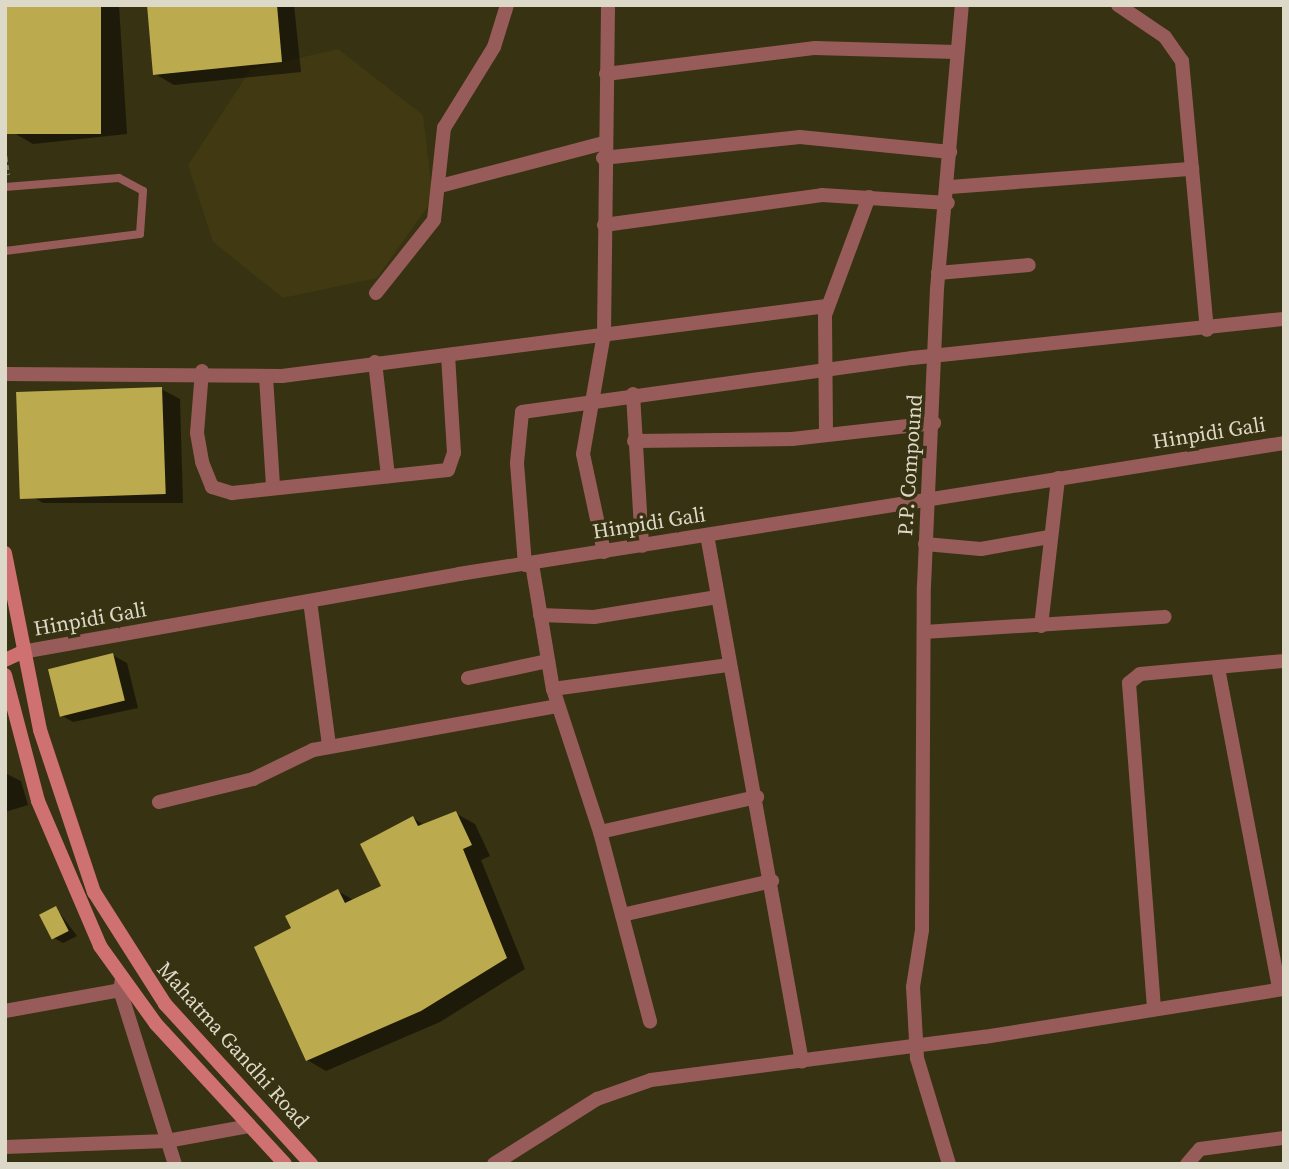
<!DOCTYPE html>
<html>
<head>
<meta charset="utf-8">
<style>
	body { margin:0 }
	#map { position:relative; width:1289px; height:1169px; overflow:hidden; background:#373212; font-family:"Source Serif 4",serif }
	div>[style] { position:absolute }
	.built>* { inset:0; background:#403911 }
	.shadow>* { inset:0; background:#0007 }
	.building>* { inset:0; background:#bbaa4e; transform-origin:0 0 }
	.path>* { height:2.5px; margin-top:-1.25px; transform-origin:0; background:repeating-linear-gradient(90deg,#78745a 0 5px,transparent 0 8.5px) }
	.lane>* { height:8px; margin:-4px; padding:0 4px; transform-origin:4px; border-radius:4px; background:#975c5a }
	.street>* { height:14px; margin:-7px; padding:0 7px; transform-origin:7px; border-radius:7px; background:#975c5a }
	.secondary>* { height:14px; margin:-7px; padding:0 7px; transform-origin:7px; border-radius:7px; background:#cf7170 }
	span { translate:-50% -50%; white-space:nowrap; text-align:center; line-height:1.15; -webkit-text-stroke:7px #373212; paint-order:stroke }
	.street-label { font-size:21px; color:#dcd9c8 }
	.frame { position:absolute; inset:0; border:7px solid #dcd9c8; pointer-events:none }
</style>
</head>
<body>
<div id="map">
	<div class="built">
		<div style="clip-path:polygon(338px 49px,423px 115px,433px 199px,377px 278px,283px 298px,213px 242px,188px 165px,251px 69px)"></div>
	</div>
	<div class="shadow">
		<div style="clip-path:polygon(5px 5px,119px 5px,127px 134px,33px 144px,14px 133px)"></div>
		<div style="clip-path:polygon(169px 5px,294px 5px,301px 72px,174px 85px,155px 74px)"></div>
		<div style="clip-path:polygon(161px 389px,180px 399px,183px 503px,43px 503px,25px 492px)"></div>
		<div style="clip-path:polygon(112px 655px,127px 663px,138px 708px,73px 722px,59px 714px)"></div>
		<div style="clip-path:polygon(5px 773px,21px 781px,28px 805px,5px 812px)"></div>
		<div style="clip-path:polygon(455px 813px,475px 824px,490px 856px,481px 860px,525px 969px,440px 1022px,326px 1071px,307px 1060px,293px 929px,338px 891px,355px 901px,384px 887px,413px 818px,424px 825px)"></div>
		<div style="clip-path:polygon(56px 908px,77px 936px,63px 943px,54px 938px)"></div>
	</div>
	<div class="building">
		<div style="left:5px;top:5px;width:96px;height:129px"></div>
		<div style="clip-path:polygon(147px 5px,277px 5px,282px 62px,153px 75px)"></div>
		<div style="left:162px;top:387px;width:107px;height:146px;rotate:88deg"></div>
		<div style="left:113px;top:653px;width:49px;height:67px;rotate:76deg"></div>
		<div style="clip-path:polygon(456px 811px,472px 845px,463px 849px,507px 958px,421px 1011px,306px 1061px,254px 947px,291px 928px,285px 916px,338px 889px,345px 903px,381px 886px,360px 844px,413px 816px,418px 826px)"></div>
		<div style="left:56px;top:906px;width:28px;height:19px;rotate:63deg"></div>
	</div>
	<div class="path">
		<div style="left:5px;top:148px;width:27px;rotate:82deg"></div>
	</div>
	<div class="lane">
		<div style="left:5px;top:187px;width:114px;rotate:-4.5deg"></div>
		<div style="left:119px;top:178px;width:27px;rotate:28deg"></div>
		<div style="left:143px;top:191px;width:43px;rotate:94deg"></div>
		<div style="left:140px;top:234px;width:136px;rotate:172.8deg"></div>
	</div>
	<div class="street">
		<div style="left:1118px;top:5px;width:57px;rotate:34.2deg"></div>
		<div style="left:1165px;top:37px;width:29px;rotate:55deg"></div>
		<div style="left:1182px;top:61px;width:270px;rotate:84.7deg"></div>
		<div style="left:606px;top:74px;width:211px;rotate:-7.1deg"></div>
		<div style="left:815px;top:48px;width:141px;rotate:1.6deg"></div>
		<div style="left:603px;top:158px;width:198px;rotate:-6.1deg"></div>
		<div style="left:800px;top:137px;width:151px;rotate:5.7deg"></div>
		<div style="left:440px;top:186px;width:170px;rotate:-14.7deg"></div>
		<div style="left:950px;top:187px;width:243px;rotate:-4.3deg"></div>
		<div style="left:604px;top:225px;width:220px;rotate:-7.8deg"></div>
		<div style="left:822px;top:195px;width:126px;rotate:3.6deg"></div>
		<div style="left:938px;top:273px;width:91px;rotate:-5deg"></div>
		<div style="left:376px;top:293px;width:93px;rotate:-51.5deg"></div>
		<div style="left:434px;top:220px;width:93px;rotate:-83.8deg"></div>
		<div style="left:444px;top:128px;width:95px;rotate:-58.3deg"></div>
		<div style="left:494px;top:47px;width:44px;rotate:-72.8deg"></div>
		<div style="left:375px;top:362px;width:115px;rotate:83.5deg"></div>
		<div style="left:202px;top:371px;width:62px;rotate:94.6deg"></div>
		<div style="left:197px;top:433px;width:29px;rotate:80deg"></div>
		<div style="left:202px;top:462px;width:27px;rotate:68deg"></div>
		<div style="left:212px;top:487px;width:21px;rotate:17deg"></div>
		<div style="left:232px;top:493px;width:217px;rotate:-6.1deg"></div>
		<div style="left:448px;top:470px;width:18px;rotate:-71deg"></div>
		<div style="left:454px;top:453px;width:98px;rotate:-93.5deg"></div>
		<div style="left:5px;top:374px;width:277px;rotate:0.4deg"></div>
		<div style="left:282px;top:376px;width:549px;rotate:-7.32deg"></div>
		<div style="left:266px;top:377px;width:107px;rotate:86.3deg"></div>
		<div style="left:633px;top:394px;width:152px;rotate:86.6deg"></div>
		<div style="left:826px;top:432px;width:117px;rotate:-90.5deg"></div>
		<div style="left:825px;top:315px;width:126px;rotate:-69.6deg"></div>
		<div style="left:634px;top:441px;width:158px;rotate:-0.7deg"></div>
		<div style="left:792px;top:439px;width:143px;rotate:-6.4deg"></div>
		<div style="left:707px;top:535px;width:535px;rotate:79.78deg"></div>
		<div style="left:925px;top:544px;width:56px;rotate:5.1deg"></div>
		<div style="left:981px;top:549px;width:69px;rotate:-10deg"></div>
		<div style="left:604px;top:552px;width:100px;rotate:-102.1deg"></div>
		<div style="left:583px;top:454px;width:122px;rotate:-80.1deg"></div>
		<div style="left:604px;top:334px;width:329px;rotate:-89.3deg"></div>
		<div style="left:532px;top:564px;width:127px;rotate:80.5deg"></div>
		<div style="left:553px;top:689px;width:151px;rotate:71.8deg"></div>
		<div style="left:600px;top:832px;width:196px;rotate:75.2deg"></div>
		<div style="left:525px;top:565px;width:102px;rotate:-94.5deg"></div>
		<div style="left:517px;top:463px;width:51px;rotate:-84.4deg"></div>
		<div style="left:522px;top:412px;width:394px;rotate:-7.9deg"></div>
		<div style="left:912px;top:358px;width:374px;rotate:-6deg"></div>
		<div style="left:310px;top:601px;width:146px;rotate:82.5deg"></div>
		<div style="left:540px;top:615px;width:54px;rotate:2.1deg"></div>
		<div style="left:594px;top:617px;width:125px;rotate:-9.2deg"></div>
		<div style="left:1041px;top:626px;width:149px;rotate:-83.4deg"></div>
		<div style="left:924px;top:632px;width:241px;rotate:-3.6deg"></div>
		<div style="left:22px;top:652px;width:444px;rotate:-10.1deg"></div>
		<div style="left:459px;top:574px;width:835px;rotate:-9.02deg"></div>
		<div style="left:1218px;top:668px;width:327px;rotate:79.2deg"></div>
		<div style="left:468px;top:678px;width:82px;rotate:-12deg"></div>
		<div style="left:553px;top:689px;width:178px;rotate:-7.8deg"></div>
		<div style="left:159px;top:802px;width:97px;rotate:-13.7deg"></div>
		<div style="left:253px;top:779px;width:67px;rotate:-25.8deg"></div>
		<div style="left:313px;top:750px;width:249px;rotate:-10.2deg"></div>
		<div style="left:600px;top:832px;width:161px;rotate:-12.6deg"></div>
		<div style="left:622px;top:915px;width:154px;rotate:-12.8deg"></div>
		<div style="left:122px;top:979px;width:11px;rotate:100deg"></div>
		<div style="left:120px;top:990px;width:182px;rotate:72.5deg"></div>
		<div style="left:1154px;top:1008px;width:326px;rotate:-94.4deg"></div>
		<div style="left:1129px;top:683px;width:14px;rotate:-39deg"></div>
		<div style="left:1140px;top:674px;width:145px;rotate:-5.2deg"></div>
		<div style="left:5px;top:1011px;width:117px;rotate:-10.3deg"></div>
		<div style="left:5px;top:1147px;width:162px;rotate:-2.1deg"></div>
		<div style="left:167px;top:1141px;width:83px;rotate:-10.4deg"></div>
		<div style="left:494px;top:1164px;width:122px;rotate:-32.3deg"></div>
		<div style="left:597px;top:1099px;width:57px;rotate:-19.4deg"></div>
		<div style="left:651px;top:1080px;width:336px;rotate:-7.4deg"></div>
		<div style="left:984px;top:1037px;width:304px;rotate:-9.1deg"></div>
		<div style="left:949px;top:1164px;width:111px;rotate:-106.8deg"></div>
		<div style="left:917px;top:1058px;width:71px;rotate:-93.2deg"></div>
		<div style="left:913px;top:987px;width:58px;rotate:-81deg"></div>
		<div style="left:922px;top:930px;width:344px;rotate:-89.7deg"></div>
		<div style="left:924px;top:586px;width:297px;rotate:-87.5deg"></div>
		<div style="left:937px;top:289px;width:285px;rotate:-85deg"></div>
		<div style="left:1187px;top:1164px;width:20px;rotate:-49deg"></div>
		<div style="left:1200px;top:1149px;width:85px;rotate:-7.5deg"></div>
	</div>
	<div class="secondary">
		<div style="left:5px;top:553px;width:180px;rotate:78.8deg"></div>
		<div style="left:40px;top:730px;width:171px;rotate:71.6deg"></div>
		<div style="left:94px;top:892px;width:133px;rotate:57.6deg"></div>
		<div style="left:165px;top:1004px;width:217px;rotate:47.6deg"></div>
		<div style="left:5px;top:660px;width:19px;rotate:-25deg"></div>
		<div style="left:5px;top:675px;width:130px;rotate:75.3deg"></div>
		<div style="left:38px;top:801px;width:158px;rotate:66.8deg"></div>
		<div style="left:100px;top:946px;width:96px;rotate:54.3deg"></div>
		<div style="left:156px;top:1024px;width:190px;rotate:47.3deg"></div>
	</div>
	<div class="street-label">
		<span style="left:1209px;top:433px;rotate:-9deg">Hinpidi Gali</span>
		<span style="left:910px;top:465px;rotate:-86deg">P.P. Compound</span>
		<span style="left:649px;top:523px;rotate:-9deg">Hinpidi Gali</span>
		<span style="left:90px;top:619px;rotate:-10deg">Hinpidi Gali</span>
		<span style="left:233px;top:1045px;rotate:48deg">Mahatma Gandhi Road</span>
	</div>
	<div class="frame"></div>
</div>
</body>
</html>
